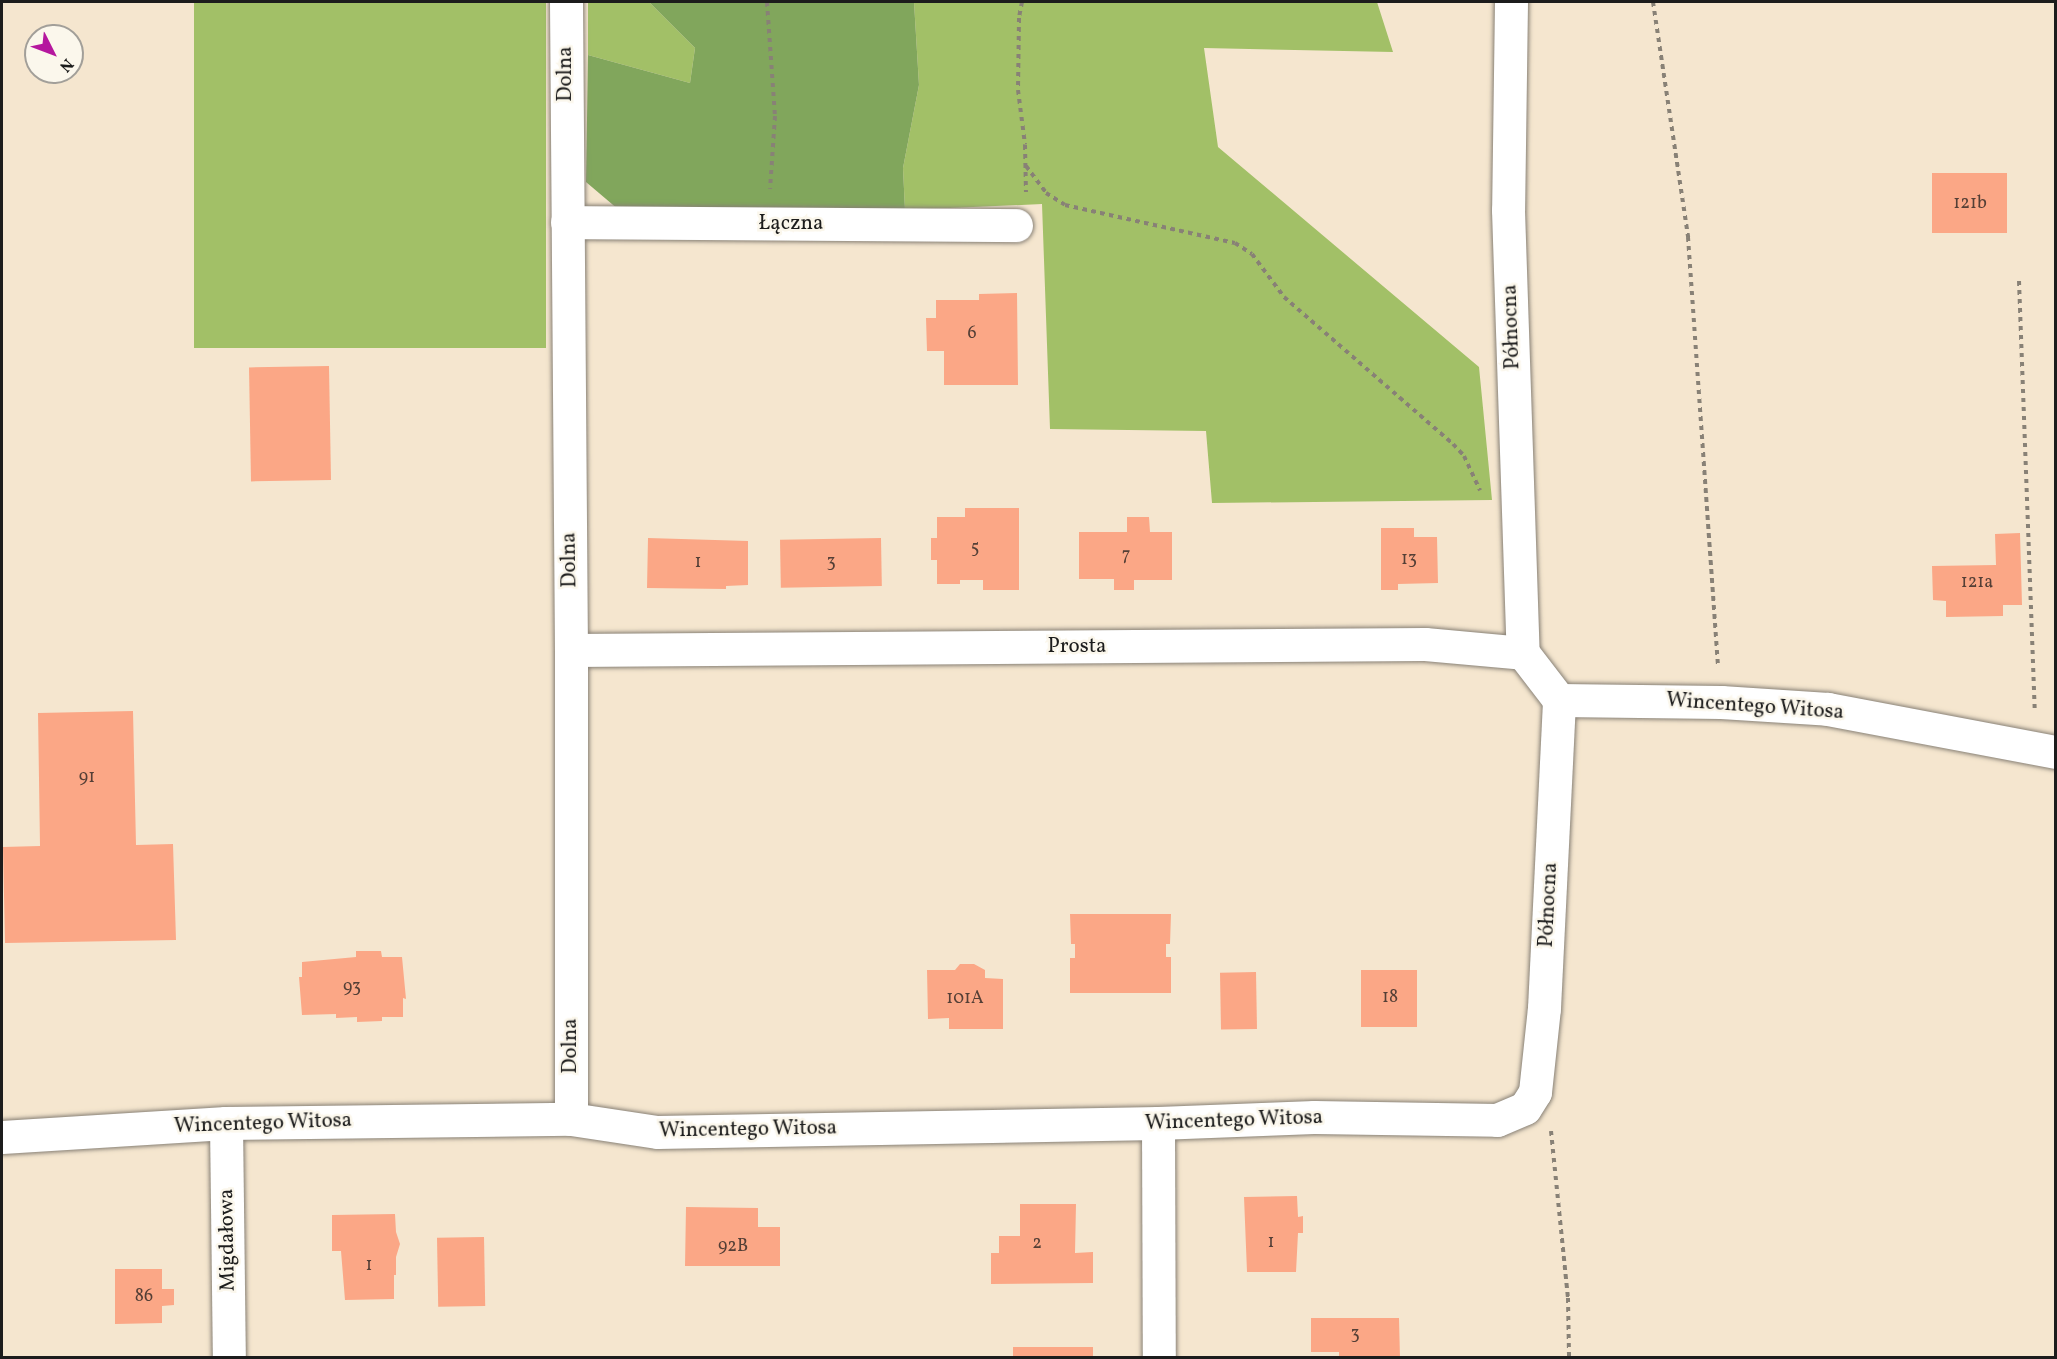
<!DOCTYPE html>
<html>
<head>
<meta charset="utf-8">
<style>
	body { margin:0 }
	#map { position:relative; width:2057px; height:1359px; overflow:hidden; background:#f5e6cf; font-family:Vollkorn,serif }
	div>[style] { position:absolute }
	.green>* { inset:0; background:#a2c067; transform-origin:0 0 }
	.forest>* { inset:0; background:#81a65c }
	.building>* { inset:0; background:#fba786; transform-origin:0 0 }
	.path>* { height:4px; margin-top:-2px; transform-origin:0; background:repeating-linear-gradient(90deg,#888176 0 4.5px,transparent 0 9px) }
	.roads { filter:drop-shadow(0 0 2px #888176) drop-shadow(0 0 2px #888176) }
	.street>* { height:33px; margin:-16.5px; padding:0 16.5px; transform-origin:16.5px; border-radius:16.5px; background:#fff }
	span { translate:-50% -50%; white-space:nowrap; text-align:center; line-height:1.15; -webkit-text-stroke:5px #fbf7ec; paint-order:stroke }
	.number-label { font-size:18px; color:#543f36 }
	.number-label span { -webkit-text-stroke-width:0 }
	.street-label { font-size:21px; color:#1c1c1c }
	.frame { position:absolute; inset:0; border:3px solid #1c1c1c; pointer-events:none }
	.north { position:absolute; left:24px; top:24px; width:60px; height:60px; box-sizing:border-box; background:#fbf7ec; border:2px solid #a29f99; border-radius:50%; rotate:132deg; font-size:16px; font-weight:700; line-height:24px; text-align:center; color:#1c1c1c }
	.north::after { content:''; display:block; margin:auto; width:21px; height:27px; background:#b5179e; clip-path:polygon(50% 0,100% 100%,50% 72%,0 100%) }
</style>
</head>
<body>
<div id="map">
	<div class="green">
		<div style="left:194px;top:2px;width:352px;height:346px"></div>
		<div style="clip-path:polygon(588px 2px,649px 2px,695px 48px,690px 83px,588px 55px)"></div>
		<div style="clip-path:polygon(914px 2px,1377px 2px,1393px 52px,1204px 48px,1218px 147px,1479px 367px,1492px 500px,1212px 503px,1206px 431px,1050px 429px,1042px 204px,905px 210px,903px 168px,919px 85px)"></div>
	</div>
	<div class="forest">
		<div style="clip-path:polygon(649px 2px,914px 2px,919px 85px,903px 168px,905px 210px,619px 210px,586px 182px,588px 55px,690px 83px,695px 48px)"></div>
	</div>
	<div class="building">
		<div style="left:2007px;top:173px;width:60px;height:75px;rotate:90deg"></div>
		<div style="clip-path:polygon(1017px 293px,1018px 385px,944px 385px,944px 351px,927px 351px,926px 318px,936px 318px,936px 300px,979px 300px,979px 294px)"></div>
		<div style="left:329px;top:366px;width:114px;height:80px;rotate:89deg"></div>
		<div style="clip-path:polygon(965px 508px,1019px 508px,1019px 590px,983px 590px,983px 580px,960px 580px,960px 584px,937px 584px,937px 560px,931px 560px,931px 538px,937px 538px,937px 517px,965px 517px)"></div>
		<div style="clip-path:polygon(1127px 517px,1149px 517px,1150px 532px,1172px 532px,1172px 580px,1134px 580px,1134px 590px,1114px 590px,1114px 579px,1079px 579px,1079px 532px,1127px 532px)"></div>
		<div style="clip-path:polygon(1381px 528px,1414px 528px,1414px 537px,1437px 537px,1438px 583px,1398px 584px,1398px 590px,1381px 590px)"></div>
		<div style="clip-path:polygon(2020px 533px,2022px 605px,2003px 605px,2003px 616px,1946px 617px,1946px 601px,1933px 600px,1932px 566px,1996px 565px,1995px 534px)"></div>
		<div style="clip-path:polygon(648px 538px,748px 541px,748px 585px,726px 586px,726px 589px,647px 588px)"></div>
		<div style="left:881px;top:538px;width:48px;height:101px;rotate:89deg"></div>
		<div style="clip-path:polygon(133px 711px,136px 845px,173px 844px,176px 940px,5px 943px,3px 847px,40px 846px,38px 713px)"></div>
		<div style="clip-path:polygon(1070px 914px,1171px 914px,1170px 944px,1166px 944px,1166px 957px,1171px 957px,1171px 993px,1070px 993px,1070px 958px,1075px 958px,1075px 944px,1071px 944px)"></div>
		<div style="clip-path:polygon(356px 951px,381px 951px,382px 957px,402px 957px,406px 999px,403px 998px,403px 1017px,382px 1017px,382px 1021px,357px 1022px,357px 1017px,336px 1018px,336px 1014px,302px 1015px,299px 977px,302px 977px,302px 962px,356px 957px)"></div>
		<div style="clip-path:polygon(960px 964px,974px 964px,985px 970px,985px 978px,1003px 979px,1003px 1029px,949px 1029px,949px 1018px,928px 1019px,927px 970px,955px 970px)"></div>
		<div style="left:1361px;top:970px;width:56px;height:57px"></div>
		<div style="left:1256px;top:972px;width:57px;height:36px;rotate:89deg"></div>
		<div style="clip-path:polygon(1297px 1196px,1298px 1217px,1303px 1216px,1303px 1233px,1298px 1233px,1296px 1272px,1247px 1272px,1244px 1197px)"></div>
		<div style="clip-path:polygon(1020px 1204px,1076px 1204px,1075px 1253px,1093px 1252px,1093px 1283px,991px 1284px,991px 1253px,999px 1253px,999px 1236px,1020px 1236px)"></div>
		<div style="clip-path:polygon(686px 1207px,758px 1208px,758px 1227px,780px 1227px,780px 1266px,685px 1266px)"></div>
		<div style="clip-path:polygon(395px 1214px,396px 1232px,400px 1244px,396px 1257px,396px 1275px,394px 1275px,394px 1299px,345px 1300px,341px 1251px,332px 1251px,332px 1215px)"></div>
		<div style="left:484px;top:1237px;width:69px;height:47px;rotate:89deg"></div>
		<div style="clip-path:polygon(115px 1269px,162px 1269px,162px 1289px,174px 1289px,174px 1305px,162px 1306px,162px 1323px,115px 1324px)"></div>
		<div style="clip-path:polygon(1311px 1318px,1399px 1318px,1400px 1358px,1339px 1358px,1339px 1352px,1311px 1352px)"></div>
		<div style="left:1093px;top:1347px;width:11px;height:80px;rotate:90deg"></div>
	</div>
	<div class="path">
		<div style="left:767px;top:2px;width:114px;rotate:86deg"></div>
		<div style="left:775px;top:116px;width:73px;rotate:93.9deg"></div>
		<div style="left:1022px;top:2px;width:16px;rotate:101deg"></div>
		<div style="left:1019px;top:18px;width:72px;rotate:90.8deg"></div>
		<div style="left:1018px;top:90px;width:55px;rotate:82.7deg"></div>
		<div style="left:1025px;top:145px;width:47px;rotate:88.8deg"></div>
		<div style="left:1653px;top:2px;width:238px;rotate:81.5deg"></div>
		<div style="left:1688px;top:237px;width:429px;rotate:86deg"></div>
		<div style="left:1026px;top:166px;width:34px;rotate:53deg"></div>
		<div style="left:1046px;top:193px;width:22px;rotate:32deg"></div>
		<div style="left:1065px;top:205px;width:174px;rotate:12.6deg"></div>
		<div style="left:1235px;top:243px;width:20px;rotate:33deg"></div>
		<div style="left:1252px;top:254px;width:54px;rotate:53.3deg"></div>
		<div style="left:1284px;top:297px;width:224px;rotate:41deg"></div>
		<div style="left:1453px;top:444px;width:16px;rotate:47deg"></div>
		<div style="left:1464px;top:456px;width:38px;rotate:65deg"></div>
		<div style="left:2019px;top:281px;width:432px;rotate:87.9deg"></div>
		<div style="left:1551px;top:1131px;width:168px;rotate:84.2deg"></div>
		<div style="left:1568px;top:1298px;width:60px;rotate:89deg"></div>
	</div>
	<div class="roads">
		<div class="street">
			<div style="left:566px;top:2px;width:648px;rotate:89.56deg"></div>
			<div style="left:571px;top:650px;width:469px;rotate:90deg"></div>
			<div style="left:1511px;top:2px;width:208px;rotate:90.8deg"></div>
			<div style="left:1508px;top:210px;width:443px;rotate:88.1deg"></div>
			<div style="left:567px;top:222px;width:449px;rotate:0.4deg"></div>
			<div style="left:571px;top:650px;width:854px;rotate:-0.4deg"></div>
			<div style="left:1425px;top:644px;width:98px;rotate:5.2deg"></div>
			<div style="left:1523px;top:653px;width:59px;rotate:52.5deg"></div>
			<div style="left:1559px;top:700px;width:162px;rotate:0.7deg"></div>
			<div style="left:1721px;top:702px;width:107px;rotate:3.7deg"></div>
			<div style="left:1828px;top:709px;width:232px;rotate:10.7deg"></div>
			<div style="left:226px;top:1123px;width:235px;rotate:89.3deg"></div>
			<div style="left:1158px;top:1123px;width:235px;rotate:89.8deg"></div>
			<div style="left:2px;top:1137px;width:224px;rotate:-3.6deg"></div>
			<div style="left:226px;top:1123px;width:345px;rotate:-0.7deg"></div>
			<div style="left:571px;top:1119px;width:87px;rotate:8.6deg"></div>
			<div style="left:657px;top:1132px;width:501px;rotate:-1.03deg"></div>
			<div style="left:1158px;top:1123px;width:156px;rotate:-2.2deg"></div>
			<div style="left:1314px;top:1117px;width:183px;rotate:0.9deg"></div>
			<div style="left:1497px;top:1120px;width:30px;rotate:-23deg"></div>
			<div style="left:1525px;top:1108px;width:19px;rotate:-58deg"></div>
			<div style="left:1535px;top:1092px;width:84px;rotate:-83.9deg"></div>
			<div style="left:1544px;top:1008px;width:308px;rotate:-87.2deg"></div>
		</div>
	</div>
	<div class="number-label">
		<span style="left:1970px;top:204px">121b</span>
		<span style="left:972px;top:334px">6</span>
		<span style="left:975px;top:549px">5</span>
		<span style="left:1126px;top:556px">7</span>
		<span style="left:1409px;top:560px">13</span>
		<span style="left:698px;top:563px">1</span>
		<span style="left:831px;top:563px">3</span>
		<span style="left:1977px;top:583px">121a</span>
		<span style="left:87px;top:778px">91</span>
		<span style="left:352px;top:988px">93</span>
		<span style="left:1390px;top:998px">18</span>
		<span style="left:965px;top:999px">101A</span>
		<span style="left:1271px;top:1243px">1</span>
		<span style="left:1037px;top:1244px">2</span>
		<span style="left:733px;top:1247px">92B</span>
		<span style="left:369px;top:1266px">1</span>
		<span style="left:144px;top:1297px">86</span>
		<span style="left:1355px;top:1335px">3</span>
	</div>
	<div class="street-label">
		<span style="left:566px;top:74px;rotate:-90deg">Dolna</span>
		<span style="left:791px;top:224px">Łączna</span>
		<span style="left:1512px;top:327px;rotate:-92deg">Północna</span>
		<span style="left:570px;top:560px;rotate:-91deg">Dolna</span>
		<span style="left:1077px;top:647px">Prosta</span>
		<span style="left:1755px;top:707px;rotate:4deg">Wincentego Witosa</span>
		<span style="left:1549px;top:905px;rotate:-87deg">Północna</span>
		<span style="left:571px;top:1046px;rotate:-90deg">Dolna</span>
		<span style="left:1234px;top:1121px;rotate:-2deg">Wincentego Witosa</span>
		<span style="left:263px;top:1124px;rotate:-2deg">Wincentego Witosa</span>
		<span style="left:748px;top:1130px;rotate:-1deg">Wincentego Witosa</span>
		<span style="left:228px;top:1240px;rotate:-91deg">Migdałowa</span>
	</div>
	<div class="frame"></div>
	<div class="north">N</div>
</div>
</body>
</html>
